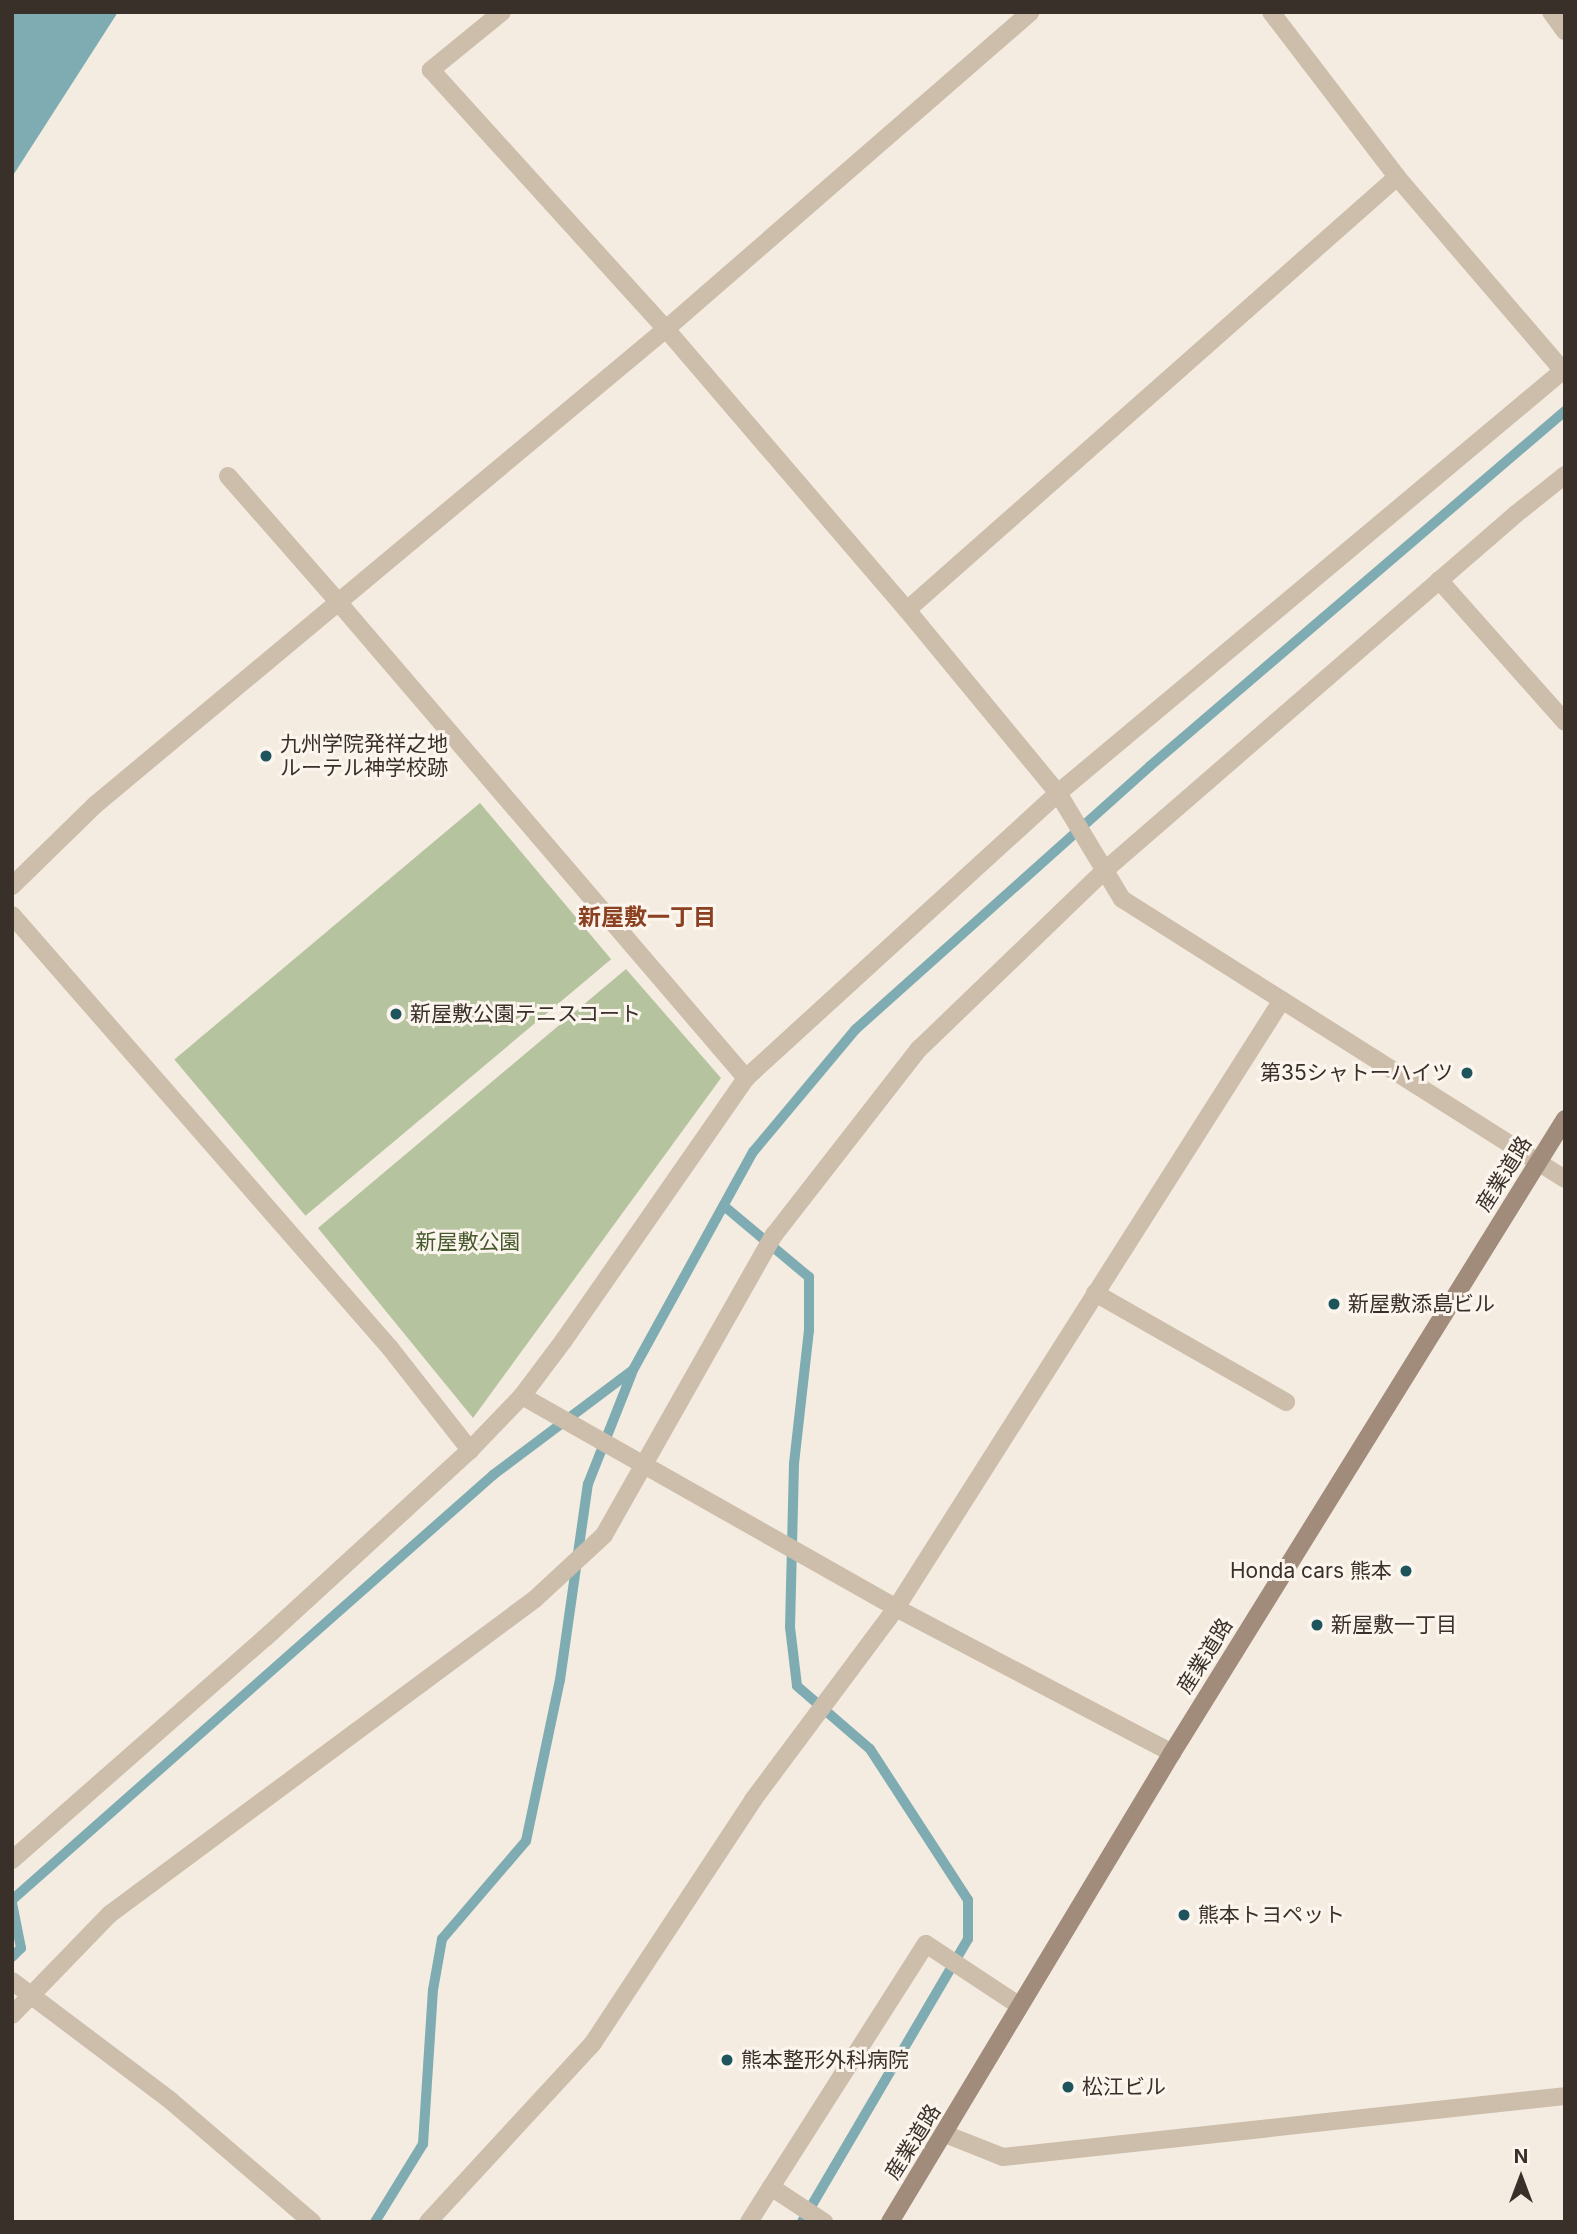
<!DOCTYPE html>
<html>
<head>
<meta charset="utf-8">
<style>
	body { margin:0 }
	#map { position:relative; width:1577px; height:2234px; overflow:hidden; background:#f4ece0; font-family:Inter,"Noto Sans JP",sans-serif }
	div>[style] { position:absolute }
	.green>* { inset:0; background:#b5c49f; transform-origin:0 0 }
	.water>* { inset:0; background:#7eacb2 }
	.stream>* { height:10px; margin:-5px; padding:0 5px; transform-origin:5px; border-radius:5px; background:#7eacb2 }
	.lane>* { height:18px; margin:-9px; padding:0 9px; transform-origin:9px; border-radius:9px; background:#cdbdab }
	.street>* { height:18px; margin:-9px; padding:0 9px; transform-origin:9px; border-radius:9px; background:#cdbdab }
	.secondary>* { height:18px; margin:-9px; padding:0 9px; transform-origin:9px; border-radius:9px; background:#a18c7c }
	.dots>* { width:19px; height:19px; translate:-50% -50%; box-sizing:border-box; border:4px solid #fbf5ed; border-radius:50% }
	span { translate:-50% -50%; white-space:nowrap; text-align:center; line-height:1.15; -webkit-text-stroke:6px #fbf5ed; paint-order:stroke }
	.poi-label { font-size:21px; color:#3a302a }
	.left { translate:0 -50%; text-align:left }
	.right { translate:-100% -50%; text-align:right }
	.street-label { font-size:21px; color:#3a302a }
	.park-label { font-size:21px; color:#46592d }
	.neighbourhood-label { font-size:23px; color:#8b4121; font-weight:700 }
	.frame { position:absolute; inset:0; border:14px solid #3a302a; pointer-events:none }
	.north { position:absolute; left:1486px; top:2143px; width:70px; height:70px; -webkit-text-stroke:5px #fbf5ed; paint-order:stroke; rotate:0deg; font-size:19px; font-weight:700; line-height:28px; text-align:center; color:#3a302a }
	.north::after { content:''; display:block; margin:auto; width:24px; height:32px; background:#3a302a; clip-path:polygon(50% 0,100% 100%,50% 72%,0 100%) }
</style>
</head>
<body>
<div id="map">
	<div class="green">
		<div style="left:480px;top:803px;width:204px;height:399px;rotate:50deg"></div>
		<div style="clip-path:polygon(626px 969px,721px 1078px,473px 1418px,318px 1228px)"></div>
	</div>
	<div class="water">
		<div style="clip-path:polygon(12px 12px,118px 12px,12px 177px)"></div>
	</div>
	<div class="stream">
		<div style="left:724px;top:1206px;width:111px;rotate:39.9deg"></div>
		<div style="left:809px;top:1277px;width:53px;rotate:90deg"></div>
		<div style="left:809px;top:1330px;width:135px;rotate:96.4deg"></div>
		<div style="left:794px;top:1464px;width:163px;rotate:91.4deg"></div>
		<div style="left:790px;top:1627px;width:59px;rotate:83.2deg"></div>
		<div style="left:797px;top:1686px;width:96px;rotate:40.8deg"></div>
		<div style="left:870px;top:1749px;width:180px;rotate:57deg"></div>
		<div style="left:968px;top:1900px;width:39px;rotate:90deg"></div>
		<div style="left:968px;top:1939px;width:328px;rotate:120.4deg"></div>
		<div style="left:12px;top:1900px;width:642px;rotate:-41.46deg"></div>
		<div style="left:493px;top:1475px;width:175px;rotate:-36.9deg"></div>
		<div style="left:633px;top:1370px;width:249px;rotate:-61.2deg"></div>
		<div style="left:753px;top:1152px;width:160px;rotate:-50.1deg"></div>
		<div style="left:856px;top:1029px;width:394px;rotate:-41.8deg"></div>
		<div style="left:1150px;top:766px;width:546px;rotate:-40.54deg"></div>
		<div style="left:12px;top:1903px;width:46px;rotate:78.7deg"></div>
		<div style="left:21px;top:1948px;width:13px;rotate:135deg"></div>
		<div style="left:375px;top:2222px;width:92px;rotate:-58.4deg"></div>
		<div style="left:423px;top:2144px;width:154px;rotate:-86.3deg"></div>
		<div style="left:433px;top:1990px;width:52px;rotate:-80deg"></div>
		<div style="left:442px;top:1939px;width:129px;rotate:-49.4deg"></div>
		<div style="left:526px;top:1841px;width:165px;rotate:-78.1deg"></div>
		<div style="left:560px;top:1680px;width:198px;rotate:-81.9deg"></div>
		<div style="left:588px;top:1484px;width:119px;rotate:-68.4deg"></div>
	</div>
	<div class="lane">
		<div style="left:228px;top:476px;width:169px;rotate:48.8deg"></div>
		<div style="left:1095px;top:1293px;width:220px;rotate:29.7deg"></div>
		<div style="left:771px;top:2187px;width:288px;rotate:-57.5deg"></div>
		<div style="left:926px;top:1944px;width:102px;rotate:33.4deg"></div>
		<div style="left:749px;top:2222px;width:41px;rotate:-57.8deg"></div>
		<div style="left:771px;top:2187px;width:64px;rotate:33.4deg"></div>
	</div>
	<div class="street">
		<div style="left:502px;top:12px;width:92px;rotate:140.8deg"></div>
		<div style="left:431px;top:70px;width:350px;rotate:47.8deg"></div>
		<div style="left:666px;top:329px;width:370px;rotate:49.4deg"></div>
		<div style="left:907px;top:610px;width:237px;rotate:50.5deg"></div>
		<div style="left:1058px;top:793px;width:124px;rotate:58.9deg"></div>
		<div style="left:1122px;top:899px;width:524px;rotate:32.3deg"></div>
		<div style="left:1271px;top:12px;width:208px;rotate:52.6deg"></div>
		<div style="left:1397px;top:177px;width:258px;rotate:49.4deg"></div>
		<div style="left:1551px;top:12px;width:24px;rotate:54deg"></div>
		<div style="left:1439px;top:580px;width:190px;rotate:48.4deg"></div>
		<div style="left:339px;top:603px;width:626px;rotate:49.41deg"></div>
		<div style="left:907px;top:610px;width:654px;rotate:-41.47deg"></div>
		<div style="left:12px;top:886px;width:116px;rotate:-44.3deg"></div>
		<div style="left:95px;top:805px;width:743px;rotate:-39.82deg"></div>
		<div style="left:666px;top:329px;width:483px;rotate:-41deg"></div>
		<div style="left:12px;top:915px;width:575px;rotate:48.88deg"></div>
		<div style="left:390px;top:1348px;width:130px;rotate:51.9deg"></div>
		<div style="left:522px;top:1396px;width:430px;rotate:29.5deg"></div>
		<div style="left:896px;top:1608px;width:312px;rotate:27.7deg"></div>
		<div style="left:12px;top:1860px;width:337px;rotate:-41.3deg"></div>
		<div style="left:265px;top:1638px;width:278px;rotate:-42.5deg"></div>
		<div style="left:470px;top:1450px;width:75px;rotate:-46.1deg"></div>
		<div style="left:522px;top:1396px;width:70px;rotate:-53.1deg"></div>
		<div style="left:564px;top:1340px;width:319px;rotate:-55.2deg"></div>
		<div style="left:746px;top:1078px;width:423px;rotate:-42.4deg"></div>
		<div style="left:1058px;top:793px;width:661px;rotate:-39.91deg"></div>
		<div style="left:12px;top:1981px;width:199px;rotate:37deg"></div>
		<div style="left:171px;top:2101px;width:186px;rotate:40.6deg"></div>
		<div style="left:12px;top:2015px;width:141px;rotate:-45.9deg"></div>
		<div style="left:110px;top:1914px;width:529px;rotate:-36.54deg"></div>
		<div style="left:535px;top:1599px;width:94px;rotate:-42.8deg"></div>
		<div style="left:604px;top:1535px;width:345px;rotate:-60.5deg"></div>
		<div style="left:774px;top:1235px;width:236px;rotate:-52.1deg"></div>
		<div style="left:919px;top:1049px;width:257px;rotate:-43.9deg"></div>
		<div style="left:1104px;top:871px;width:545px;rotate:-40.91deg"></div>
		<div style="left:1516px;top:514px;width:63px;rotate:-38.5deg"></div>
		<div style="left:945px;top:2134px;width:62px;rotate:21.6deg"></div>
		<div style="left:1003px;top:2157px;width:565px;rotate:-6.19deg"></div>
		<div style="left:428px;top:2222px;width:243px;rotate:-47.3deg"></div>
		<div style="left:593px;top:2043px;width:291px;rotate:-56.6deg"></div>
		<div style="left:753px;top:1800px;width:239px;rotate:-53.3deg"></div>
		<div style="left:896px;top:1608px;width:720px;rotate:-57.59deg"></div>
	</div>
	<div class="secondary">
		<div style="left:890px;top:2222px;width:547px;rotate:-58.98deg"></div>
		<div style="left:1172px;top:1753px;width:746px;rotate:-58.21deg"></div>
	</div>
	<div class="dots">
		<div style="left:266px;top:756px;background:#1e555d"></div>
		<div style="left:396px;top:1014px;background:#1e555d"></div>
		<div style="left:1467px;top:1073px;background:#1e555d"></div>
		<div style="left:1334px;top:1304px;background:#1e555d"></div>
		<div style="left:1406px;top:1571px;background:#1e555d"></div>
		<div style="left:1317px;top:1625px;background:#1e555d"></div>
		<div style="left:1184px;top:1915px;background:#1e555d"></div>
		<div style="left:727px;top:2060px;background:#1e555d"></div>
		<div style="left:1068px;top:2087px;background:#1e555d"></div>
	</div>
	<div class="poi-label">
		<span class="left" style="left:280px;top:756px">九州学院発祥之地<br>ルーテル神学校跡</span>
		<span class="left" style="left:410px;top:1014px">新屋敷公園テニスコート</span>
		<span class="right" style="left:1453px;top:1073px">第35シャトーハイツ</span>
		<span class="left" style="left:1348px;top:1304px">新屋敷添島ビル</span>
		<span class="right" style="left:1392px;top:1571px">Honda cars 熊本</span>
		<span class="left" style="left:1331px;top:1625px">新屋敷一丁目</span>
		<span class="left" style="left:1198px;top:1915px">熊本トヨペット</span>
		<span class="left" style="left:741px;top:2060px">熊本整形外科病院</span>
		<span class="left" style="left:1082px;top:2087px">松江ビル</span>
	</div>
	<div class="street-label">
		<span style="left:1504px;top:1174px;rotate:-58deg">産業道路</span>
		<span style="left:1205px;top:1656px;rotate:-58deg">産業道路</span>
		<span style="left:913px;top:2142px;rotate:-58deg">産業道路</span>
	</div>
	<div class="park-label">
		<span style="left:468px;top:1242px">新屋敷公園</span>
	</div>
	<div class="neighbourhood-label">
		<span style="left:647px;top:917px">新屋敷一丁目</span>
	</div>
	<div class="frame"></div>
	<div class="north">N</div>
</div>
</body>
</html>
